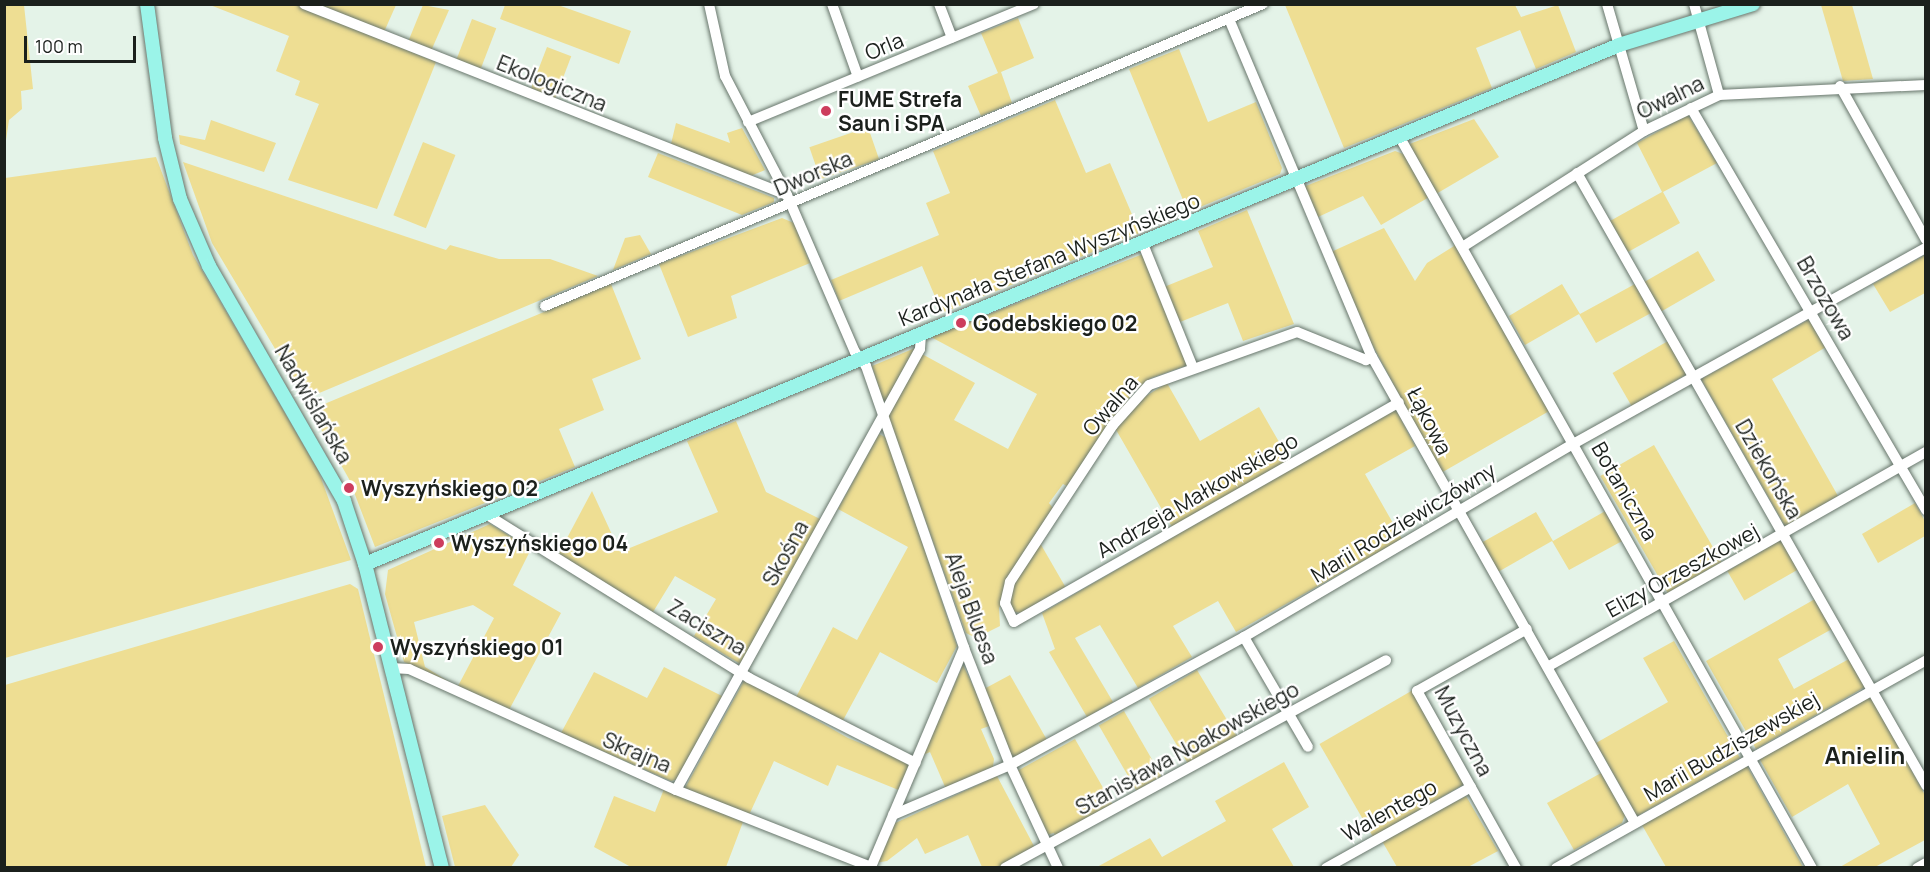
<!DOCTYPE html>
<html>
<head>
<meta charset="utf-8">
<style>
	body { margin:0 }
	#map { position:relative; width:1930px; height:872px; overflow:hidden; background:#e4f3e8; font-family:Manrope,sans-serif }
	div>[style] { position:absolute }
	.green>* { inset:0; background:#eede93; transform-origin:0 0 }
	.roads { filter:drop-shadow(0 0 2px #68766c) drop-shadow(0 0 2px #68766c) }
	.minor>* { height:10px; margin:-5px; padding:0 5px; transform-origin:5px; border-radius:5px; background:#fff }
	.major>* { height:14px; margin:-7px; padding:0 7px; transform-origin:7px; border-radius:7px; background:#9bf4e9 }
	.dots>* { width:16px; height:16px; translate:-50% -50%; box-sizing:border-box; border:3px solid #fff; border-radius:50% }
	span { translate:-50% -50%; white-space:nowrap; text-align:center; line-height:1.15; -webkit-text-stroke:4.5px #fff; paint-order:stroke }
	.street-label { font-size:21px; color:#1b201c }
	.poi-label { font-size:21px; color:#1b201c; font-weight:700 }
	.left { translate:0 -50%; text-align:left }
	.quarter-label { font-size:24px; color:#1b201c; font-weight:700 }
	.frame { position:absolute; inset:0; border:6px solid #1b201c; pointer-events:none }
	.scale { position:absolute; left:24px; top:36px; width:112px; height:27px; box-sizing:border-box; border:3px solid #1b201c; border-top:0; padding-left:8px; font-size:18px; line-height:21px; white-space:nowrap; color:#1b201c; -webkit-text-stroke:4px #fff; paint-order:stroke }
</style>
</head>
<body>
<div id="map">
	<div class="green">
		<div style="clip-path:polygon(4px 5px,24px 5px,33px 89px,21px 91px,22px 109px,9px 120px,5px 147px)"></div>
		<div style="clip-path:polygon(210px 5px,297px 5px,436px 62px,377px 209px,288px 180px,319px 104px,295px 95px,300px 81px,276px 71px,289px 36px)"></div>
		<div style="clip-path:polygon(316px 5px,396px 5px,384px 32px)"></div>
		<div style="clip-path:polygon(423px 5px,449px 10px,431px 51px,408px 42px)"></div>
		<div style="clip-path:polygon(505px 5px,558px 5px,631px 31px,619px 64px,500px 19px)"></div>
		<div style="clip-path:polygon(1285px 5px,1515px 5px,1521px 17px,1558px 5px,1576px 52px,1536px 69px,1520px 30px,1476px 48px,1492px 88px,1344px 148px)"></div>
		<div style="clip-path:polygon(1821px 5px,1852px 5px,1873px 79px,1843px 81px)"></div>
		<div style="clip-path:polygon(1018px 18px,1034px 58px,1001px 72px,1012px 103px,981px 116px,968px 86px,998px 73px,981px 33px)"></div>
		<div style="left:472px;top:19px;width:26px;height:45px;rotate:21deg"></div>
		<div style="left:547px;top:47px;width:26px;height:48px;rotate:21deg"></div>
		<div style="clip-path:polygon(1179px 49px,1208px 122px,1256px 102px,1282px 168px,1280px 174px,1188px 212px,1129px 69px)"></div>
		<div style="clip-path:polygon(1055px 100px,1086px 173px,1110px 163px,1140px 233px,942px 313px,922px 266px,839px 301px,831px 280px,939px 235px,926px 203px,950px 193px,933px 151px)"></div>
		<div style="clip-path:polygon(1688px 115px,1717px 163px,1663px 192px,1680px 223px,1628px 252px,1610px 221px,1662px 192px,1637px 143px)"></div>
		<div style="clip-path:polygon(1474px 119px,1499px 157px,1436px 194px,1407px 145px)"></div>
		<div style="clip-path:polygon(211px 120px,276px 143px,264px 172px,180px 144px,179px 135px,205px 140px)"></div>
		<div style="clip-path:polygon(676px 123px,730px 143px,727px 133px,742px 128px,765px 170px,748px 177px,670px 148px)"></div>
		<div style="left:868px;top:127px;width:34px;height:62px;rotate:71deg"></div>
		<div style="left:423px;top:142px;width:35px;height:79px;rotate:22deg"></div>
		<div style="clip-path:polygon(1395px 151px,1406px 155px,1431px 196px,1381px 225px,1363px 196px,1316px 218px,1303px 187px)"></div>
		<div style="clip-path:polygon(658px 153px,774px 198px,774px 202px,742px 215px,648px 177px)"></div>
		<div style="clip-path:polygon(156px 157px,193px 255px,318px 470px,351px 560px,5px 658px,5px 178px)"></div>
		<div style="clip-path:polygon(183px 162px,446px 250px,450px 245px,499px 259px,550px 259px,598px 276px,305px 399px,212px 243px)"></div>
		<div style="clip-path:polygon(1247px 210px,1294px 324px,1243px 341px,1228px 303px,1180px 322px,1164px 287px,1213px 267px,1198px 231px)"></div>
		<div style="clip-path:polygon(782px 218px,794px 223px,810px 263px,731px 296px,737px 318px,688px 337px,659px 264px)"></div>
		<div style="clip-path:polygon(1384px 228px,1415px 281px,1427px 263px,1454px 246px,1456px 238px,1551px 410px,1441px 473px,1365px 331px,1331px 252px)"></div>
		<div style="clip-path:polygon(640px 235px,651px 254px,613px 270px,625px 238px)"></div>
		<div style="left:1698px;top:251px;width:34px;height:62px;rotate:60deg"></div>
		<div style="clip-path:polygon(1143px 254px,1188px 365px,1151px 378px,1135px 390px,1069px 487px,1063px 484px,1049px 503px,1053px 508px,999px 608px,1000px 626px,976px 638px,966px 633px,888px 417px,922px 354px,975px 383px,954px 420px,1008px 449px,1037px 394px,931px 337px)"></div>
		<div style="clip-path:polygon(1925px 255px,1925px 293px,1890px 312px,1873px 284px)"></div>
		<div style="clip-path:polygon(611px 284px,641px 359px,592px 379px,604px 410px,559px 429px,575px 467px,375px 547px,349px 479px,310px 410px)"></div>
		<div style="clip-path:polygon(1562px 284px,1580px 314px,1635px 284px,1651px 313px,1596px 343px,1579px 314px,1525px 345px,1509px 316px)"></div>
		<div style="clip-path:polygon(1810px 319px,1826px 347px,1772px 379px,1838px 496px,1785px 526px,1701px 379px)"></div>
		<div style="left:1668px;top:341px;width:38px;height:64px;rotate:60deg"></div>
		<div style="clip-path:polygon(915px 348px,884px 404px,872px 366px)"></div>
		<div style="clip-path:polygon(1167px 383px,1200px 441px,1259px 407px,1290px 461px,1172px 527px,1115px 428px,1138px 401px)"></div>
		<div style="clip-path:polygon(1395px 408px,1415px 446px,1365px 474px,1402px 539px,1236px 632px,1218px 601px,1173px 626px,1192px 657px,1138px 688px,1100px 625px,1075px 638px,1113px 702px,1087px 717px,1049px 652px,1055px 649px,1042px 613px)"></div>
		<div style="clip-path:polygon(736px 421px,766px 492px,822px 520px,742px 665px,694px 636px,716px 599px,675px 576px,653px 612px,558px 555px,592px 491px,620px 552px,718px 512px,687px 441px)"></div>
		<div style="clip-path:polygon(879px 434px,887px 438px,957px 646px,937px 683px,880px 652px,841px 724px,795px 699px,833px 627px,857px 640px,908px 547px,838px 509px)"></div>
		<div style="left:1654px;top:445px;width:135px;height:62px;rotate:60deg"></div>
		<div style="clip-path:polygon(1915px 503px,1925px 521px,1925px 536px,1878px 563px,1862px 534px)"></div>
		<div style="clip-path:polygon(1607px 510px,1624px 540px,1569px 570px,1552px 541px,1498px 572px,1481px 543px,1536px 512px,1553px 541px)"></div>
		<div style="clip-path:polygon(490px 524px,531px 549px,513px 585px,561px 613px,509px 710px,458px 686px,494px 618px,473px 605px,414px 622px,425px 667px,451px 683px,404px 662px,385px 594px,388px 570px)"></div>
		<div style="left:1781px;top:540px;width:34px;height:62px;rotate:60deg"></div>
		<div style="clip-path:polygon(1040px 543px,1066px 588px,1022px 613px,1014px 612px,1006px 593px)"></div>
		<div style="clip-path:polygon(350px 584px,358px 589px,426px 867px,5px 867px,5px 685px)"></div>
		<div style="clip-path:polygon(1815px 599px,1832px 629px,1778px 659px,1794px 689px,1849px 659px,1865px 687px,1756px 749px,1706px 661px)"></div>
		<div style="clip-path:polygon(1674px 641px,1740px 758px,1637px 816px,1596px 743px,1668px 702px,1643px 658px)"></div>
		<div style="clip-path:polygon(963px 665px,992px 725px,981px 729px,994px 759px,993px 767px,946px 789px,930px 752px,923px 755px)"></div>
		<div style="clip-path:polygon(664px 667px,724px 697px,679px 779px,671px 781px,561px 733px,594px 672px,647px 698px)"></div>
		<div style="left:1197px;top:670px;width:81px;height:56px;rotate:59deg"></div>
		<div style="clip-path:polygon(1010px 675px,1047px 740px,1012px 760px,984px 689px)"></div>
		<div style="clip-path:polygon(745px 679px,848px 738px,912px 764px,901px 791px,837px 765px,828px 786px,774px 761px,749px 815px,685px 788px)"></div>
		<div style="left:1413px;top:690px;width:107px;height:108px;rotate:60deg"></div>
		<div style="clip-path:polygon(1870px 695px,1925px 795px,1925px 840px,1875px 867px,1840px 867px,1880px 844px,1848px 784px,1792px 817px,1759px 758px)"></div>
		<div style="left:1124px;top:711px;width:75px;height:29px;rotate:60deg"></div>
		<div style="clip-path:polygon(1075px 739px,1113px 805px,1056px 838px,1054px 833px,1047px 835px,1017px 771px)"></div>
		<div style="clip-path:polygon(1284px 762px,1309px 807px,1272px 829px,1294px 867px,1097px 867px,1150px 838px,1162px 857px,1226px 821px,1215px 801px)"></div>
		<div style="clip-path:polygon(1747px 766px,1803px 867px,1666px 867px,1642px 825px)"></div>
		<div style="clip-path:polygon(1601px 773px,1625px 815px,1622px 823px,1574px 850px,1547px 803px)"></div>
		<div style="clip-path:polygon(997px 776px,1035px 848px,1016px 857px,1021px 867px,982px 867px,968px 835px,925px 854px,917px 838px,887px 861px,875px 863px,891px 825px)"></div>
		<div style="clip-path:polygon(664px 789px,743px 822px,726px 867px,631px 867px,594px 847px,614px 796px,655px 812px)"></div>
		<div style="clip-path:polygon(1466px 796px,1498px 851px,1468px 867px,1397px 867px,1382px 841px)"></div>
		<div style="clip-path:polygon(485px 805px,519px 855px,511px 867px,455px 867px,442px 816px)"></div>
	</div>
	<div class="roads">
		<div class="minor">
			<div style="left:304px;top:4px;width:519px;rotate:21.58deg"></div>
			<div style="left:709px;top:4px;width:74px;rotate:77.5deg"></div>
			<div style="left:725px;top:76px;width:134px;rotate:62.5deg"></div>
			<div style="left:787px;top:195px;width:171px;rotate:66.6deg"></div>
			<div style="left:855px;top:352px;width:18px;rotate:52deg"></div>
			<div style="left:866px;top:366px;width:299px;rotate:70.8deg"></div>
			<div style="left:964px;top:648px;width:126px;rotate:68.5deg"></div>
			<div style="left:1010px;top:765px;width:114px;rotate:65deg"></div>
			<div style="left:832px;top:4px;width:77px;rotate:70.4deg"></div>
			<div style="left:939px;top:4px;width:36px;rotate:69deg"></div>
			<div style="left:1607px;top:4px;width:132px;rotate:73.8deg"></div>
			<div style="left:1694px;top:4px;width:94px;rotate:74.6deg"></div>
			<div style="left:1229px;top:19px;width:367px;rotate:67.1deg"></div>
			<div style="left:1372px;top:357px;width:535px;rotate:60.56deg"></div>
			<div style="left:1840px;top:86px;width:176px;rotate:60.8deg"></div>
			<div style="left:1691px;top:108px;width:466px;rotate:59.7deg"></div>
			<div style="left:748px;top:122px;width:309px;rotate:-22.4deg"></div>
			<div style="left:1399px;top:136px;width:840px;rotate:60.57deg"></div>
			<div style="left:1577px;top:173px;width:705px;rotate:60.31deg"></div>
			<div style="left:1143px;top:244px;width:134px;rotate:68deg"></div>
			<div style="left:1464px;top:246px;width:214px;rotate:-32.6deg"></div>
			<div style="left:1644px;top:131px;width:83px;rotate:-25.6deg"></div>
			<div style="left:1719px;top:95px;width:207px;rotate:-2.8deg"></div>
			<div style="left:545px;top:306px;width:779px;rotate:-22.81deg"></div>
			<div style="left:1372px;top:357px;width:7px;rotate:153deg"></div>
			<div style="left:1366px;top:360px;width:74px;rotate:-157.9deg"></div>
			<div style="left:1297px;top:332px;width:157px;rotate:160.3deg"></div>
			<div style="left:1149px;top:385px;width:54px;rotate:132deg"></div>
			<div style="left:1113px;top:425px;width:188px;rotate:123.3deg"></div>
			<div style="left:1010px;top:582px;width:22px;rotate:103deg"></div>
			<div style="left:1005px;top:603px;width:21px;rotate:65deg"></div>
			<div style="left:1014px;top:622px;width:443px;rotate:-29.7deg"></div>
			<div style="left:484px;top:513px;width:312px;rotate:31.9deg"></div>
			<div style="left:749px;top:678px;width:187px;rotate:27deg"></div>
			<div style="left:1244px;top:637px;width:127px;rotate:59.8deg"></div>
			<div style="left:1549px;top:666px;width:434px;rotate:-29.6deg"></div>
			<div style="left:391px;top:668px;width:18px;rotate:3deg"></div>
			<div style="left:409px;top:669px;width:293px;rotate:24.4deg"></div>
			<div style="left:676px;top:790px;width:210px;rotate:21.5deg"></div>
			<div style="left:871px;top:867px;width:238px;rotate:-67deg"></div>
			<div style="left:676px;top:790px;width:504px;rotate:-61.04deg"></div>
			<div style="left:920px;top:349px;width:16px;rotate:-86deg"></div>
			<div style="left:893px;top:815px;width:127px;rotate:-23.1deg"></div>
			<div style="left:1010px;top:765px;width:267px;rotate:-28.7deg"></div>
			<div style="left:1244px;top:637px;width:384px;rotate:-30.4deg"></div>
			<div style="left:1575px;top:443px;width:402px;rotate:-29.1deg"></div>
			<div style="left:1005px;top:868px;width:434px;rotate:-28.6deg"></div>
			<div style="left:1326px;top:868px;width:166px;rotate:-29.2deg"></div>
			<div style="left:1516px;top:868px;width:203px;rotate:-119.2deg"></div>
			<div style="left:1417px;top:691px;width:126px;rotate:-29.4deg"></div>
			<div style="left:1556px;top:868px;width:424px;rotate:-29.3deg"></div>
			<div style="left:1917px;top:868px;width:10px;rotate:-29deg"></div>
		</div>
		<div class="major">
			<div style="left:147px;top:4px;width:135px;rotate:82.3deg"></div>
			<div style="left:165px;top:138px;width:63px;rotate:76.2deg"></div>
			<div style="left:180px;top:199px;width:73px;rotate:66.6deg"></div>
			<div style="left:209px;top:266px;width:271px;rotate:60.1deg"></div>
			<div style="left:344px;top:501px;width:66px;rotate:71.6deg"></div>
			<div style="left:365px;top:564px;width:314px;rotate:75.8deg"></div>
			<div style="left:365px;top:564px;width:1357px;rotate:-22.48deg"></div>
			<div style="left:1619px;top:45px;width:140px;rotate:-17deg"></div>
		</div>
	</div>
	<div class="dots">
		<div style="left:826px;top:111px;background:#cd3d5d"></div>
		<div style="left:961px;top:323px;background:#cd3d5d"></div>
		<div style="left:349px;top:488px;background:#cd3d5d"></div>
		<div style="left:439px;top:543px;background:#cd3d5d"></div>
		<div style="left:378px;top:647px;background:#cd3d5d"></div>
	</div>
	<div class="street-label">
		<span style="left:884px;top:46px;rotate:-22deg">Orla</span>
		<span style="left:552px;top:83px;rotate:22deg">Ekologiczna</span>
		<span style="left:1670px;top:97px;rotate:-26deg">Owalna</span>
		<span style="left:813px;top:173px;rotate:-23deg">Dworska</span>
		<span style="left:1049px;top:259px;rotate:-22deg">Kardynała Stefana Wyszyńskiego</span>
		<span style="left:1826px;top:298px;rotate:60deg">Brzozowa</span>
		<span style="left:314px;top:404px;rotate:60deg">Nadwiślańska</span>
		<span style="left:1110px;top:405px;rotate:-49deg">Owalna</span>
		<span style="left:1430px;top:421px;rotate:63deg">Łąkowa</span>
		<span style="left:1769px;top:469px;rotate:60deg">Dziekońska</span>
		<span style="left:1625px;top:491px;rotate:60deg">Botaniczna</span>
		<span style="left:1197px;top:495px;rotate:-30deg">Andrzeja Małkowskiego</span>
		<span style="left:1403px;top:522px;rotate:-31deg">Marii Rodziewiczówny</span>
		<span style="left:785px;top:553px;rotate:-61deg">Skośna</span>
		<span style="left:1682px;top:570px;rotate:-29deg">Elizy Orzeszkowej</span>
		<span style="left:972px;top:608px;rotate:70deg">Aleja Bluesa</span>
		<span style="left:707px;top:627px;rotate:31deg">Zaciszna</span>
		<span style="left:1464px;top:731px;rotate:62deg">Muzyczna</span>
		<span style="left:1731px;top:746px;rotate:-30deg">Marii Budziszewskiej</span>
		<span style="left:1187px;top:748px;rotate:-29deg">Stanisława Noakowskiego</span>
		<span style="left:637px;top:752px;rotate:23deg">Skrajna</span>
		<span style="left:1389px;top:810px;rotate:-29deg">Walentego</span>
	</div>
	<div class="poi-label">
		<span class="left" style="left:838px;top:111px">FUME Strefa<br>Saun i SPA</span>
		<span class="left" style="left:973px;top:323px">Godebskiego 02</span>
		<span class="left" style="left:361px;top:488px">Wyszyńskiego 02</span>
		<span class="left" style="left:451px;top:543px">Wyszyńskiego 04</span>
		<span class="left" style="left:390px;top:647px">Wyszyńskiego 01</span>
	</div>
	<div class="quarter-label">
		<span style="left:1865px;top:755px">Anielin</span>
	</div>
	<div class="frame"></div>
	<div class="scale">100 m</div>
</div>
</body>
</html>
